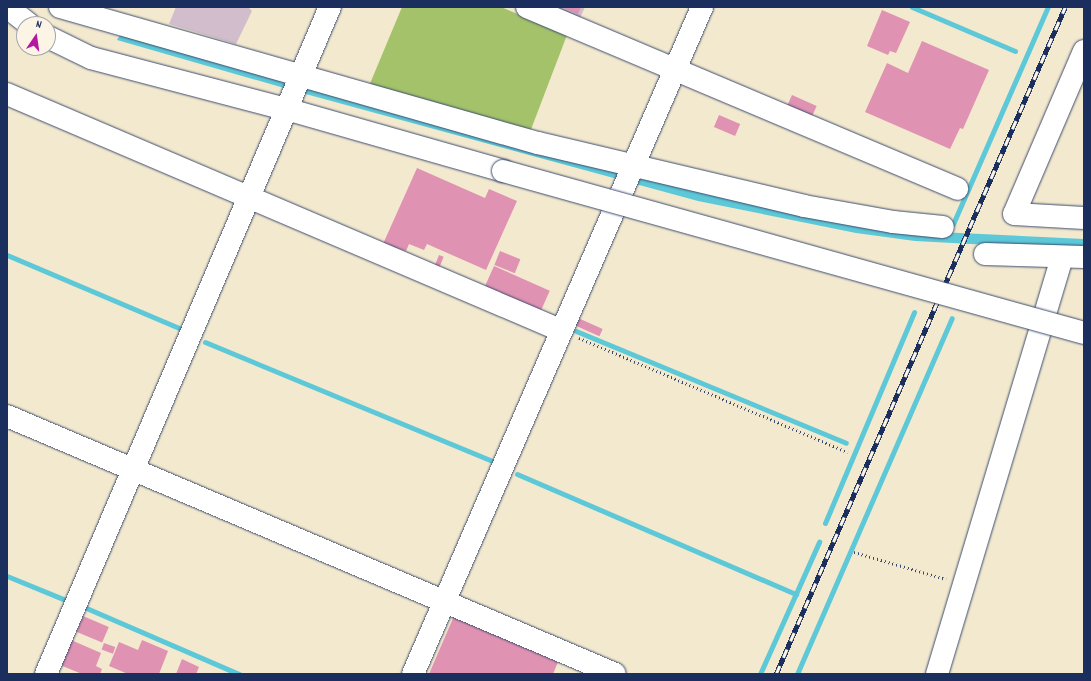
<!DOCTYPE html>
<html>
<head>
<meta charset="utf-8">
<style>
	body { margin:0 }
	#map { position:relative; width:1091px; height:681px; overflow:hidden; background:#f3e9ce; font-family:Dekko,sans-serif }
	div>[style] { position:absolute }
	.industrial>* { inset:0; background:#d1bdcb }
	.green>* { inset:0; background:#a4c26a }
	.water>* { inset:0; background:#5dc8d7 }
	.stream>* { height:5px; margin:-2.5px; padding:0 2.5px; transform-origin:2.5px; border-radius:2.5px; background:#5dc8d7 }
	.building>* { inset:0; background:#e092b2; transform-origin:0 0 }
	.path>* { height:2.5px; margin-top:-1.25px; transform-origin:0; background:repeating-linear-gradient(90deg,#3b4b6f 0 1px,transparent 0 4px) }
	.roads { filter:drop-shadow(0 0 1px #3b4b6f) drop-shadow(0 0 1px #3b4b6f) }
	.minor>* { height:22px; margin:-11px; padding:0 11px; transform-origin:11px; border-radius:11px; background:#fff }
	.rail>* { height:4.5px; margin-top:-2.25px; transform-origin:0; background:repeating-linear-gradient(90deg,#fcf5e5 0 9px,#1b2f5e 0 18px); box-sizing:border-box; border-block:1px solid #1b2f5e }
	.bridges { filter:drop-shadow(0 0 1px #3b4b6f) drop-shadow(0 0 1px #3b4b6f) }
	.minor-bridge>* { height:22px; margin:-11px; padding:0 11px; transform-origin:11px; border-radius:11px; background:#fff }
	span { translate:-50% -50%; white-space:nowrap; text-align:center; line-height:1.15; -webkit-text-stroke:4px #fcf5e5; paint-order:stroke }
	.frame { position:absolute; inset:0; border:8px solid #1b2f5e; pointer-events:none }
	.north { position:absolute; left:16px; top:16px; width:40px; height:40px; box-sizing:border-box; background:#fcf5e5; border:1px solid #a2a6af; border-radius:50%; rotate:13deg; font-size:11px; font-weight:700; line-height:16px; text-align:center; color:#1b2f5e }
	.north::after { content:''; display:block; margin:auto; width:14px; height:18px; background:#b5179e; clip-path:polygon(50% 0,100% 100%,50% 72%,0 100%) }
</style>
</head>
<body>
<div id="map">
	<div class="industrial">
		<div style="clip-path:polygon(176px 7px,248px 7px,252px 11px,236px 44px,169px 24px)"></div>
		<div style="clip-path:polygon(549px 7px,585px 7px,579px 20px)"></div>
	</div>
	<div class="green">
		<div style="clip-path:polygon(402px 7px,501px 7px,567px 35px,530px 132px,369px 86px)"></div>
	</div>
	<div class="water">
		<div style="clip-path:polygon(120px 35px,918px 231px,1084px 239px,1084px 250px,915px 241px,856px 233px,698px 201px,291px 90px,117px 40px)"></div>
	</div>
	<div class="stream">
		<div style="left:912px;top:7px;width:112px;rotate:23.1deg"></div>
		<div style="left:953px;top:224px;width:237px;rotate:-66.4deg"></div>
		<div style="left:7px;top:255px;width:192px;rotate:23deg"></div>
		<div style="left:576px;top:331px;width:292px;rotate:22.5deg"></div>
		<div style="left:205px;top:342px;width:313px;rotate:22.5deg"></div>
		<div style="left:517px;top:474px;width:304px;rotate:23.3deg"></div>
		<div style="left:825px;top:523px;width:229px;rotate:-67.1deg"></div>
		<div style="left:7px;top:576px;width:61px;rotate:22.3deg"></div>
		<div style="left:84px;top:607px;width:169px;rotate:23.4deg"></div>
		<div style="left:760px;top:674px;width:145px;rotate:-65.9deg"></div>
		<div style="left:797px;top:674px;width:388px;rotate:-66.5deg"></div>
	</div>
	<div class="building">
		<div style="clip-path:polygon(562px 7px,581px 7px,578px 14px)"></div>
		<div style="clip-path:polygon(882px 10px,910px 22px,896px 53px,890px 51px,888px 55px,867px 46px)"></div>
		<div style="clip-path:polygon(922px 41px,989px 70px,963px 129px,960px 128px,950px 149px,865px 112px,887px 63px,908px 73px)"></div>
		<div style="left:792px;top:95px;width:27px;height:11px;rotate:24deg"></div>
		<div style="left:719px;top:115px;width:23px;height:13px;rotate:23deg"></div>
		<div style="clip-path:polygon(417px 168px,485px 198px,489px 189px,517px 201px,486px 270px,427px 244px,424px 250px,409px 244px,406px 251px,383px 244px)"></div>
		<div style="left:500px;top:251px;width:22px;height:15px;rotate:22deg"></div>
		<div style="left:439px;top:255px;width:5px;height:12px;rotate:22deg"></div>
		<div style="left:494px;top:266px;width:61px;height:22px;rotate:24deg"></div>
		<div style="left:578px;top:318px;width:27px;height:8px;rotate:24deg"></div>
		<div style="left:83px;top:616px;width:28px;height:17px;rotate:23deg"></div>
		<div style="clip-path:polygon(454px 616px,558px 662px,553px 674px,429px 674px)"></div>
		<div style="clip-path:polygon(71px 640px,101px 653px,96px 666px,102px 669px,100px 674px,82px 674px,60px 665px)"></div>
		<div style="clip-path:polygon(142px 640px,168px 651px,159px 674px,128px 674px,109px 666px,119px 642px,138px 650px)"></div>
		<div style="left:104px;top:643px;width:12px;height:7px;rotate:20deg"></div>
		<div style="clip-path:polygon(182px 659px,199px 667px,196px 674px,176px 674px)"></div>
	</div>
	<div class="path">
		<div style="left:579px;top:338px;width:292px;rotate:23deg"></div>
		<div style="left:854px;top:552px;width:96px;rotate:16.4deg"></div>
	</div>
	<div class="roads">
		<div class="minor">
			<div style="left:7px;top:7px;width:28px;rotate:38deg"></div>
			<div style="left:60px;top:7px;width:497px;rotate:15.9deg"></div>
			<div style="left:538px;top:143px;width:273px;rotate:13.3deg"></div>
			<div style="left:804px;top:206px;width:90px;rotate:10.2deg"></div>
			<div style="left:893px;top:222px;width:50px;rotate:5.7deg"></div>
			<div style="left:527px;top:7px;width:467px;rotate:22.9deg"></div>
			<div style="left:48px;top:37px;width:48px;rotate:26deg"></div>
			<div style="left:91px;top:58px;width:202px;rotate:14.7deg"></div>
			<div style="left:286px;top:109px;width:226px;rotate:15.9deg"></div>
			<div style="left:1084px;top:51px;width:177px;rotate:113.2deg"></div>
			<div style="left:1014px;top:214px;width:70px;rotate:3.3deg"></div>
			<div style="left:7px;top:94px;width:601px;rotate:23.11deg"></div>
			<div style="left:985px;top:254px;width:99px;rotate:1.7deg"></div>
			<div style="left:7px;top:416px;width:660px;rotate:22.99deg"></div>
			<div style="left:46px;top:674px;width:725px;rotate:-66.94deg"></div>
			<div style="left:413px;top:674px;width:727px;rotate:-66.57deg"></div>
			<div style="left:937px;top:674px;width:435px;rotate:-73.3deg"></div>
		</div>
	</div>
	<div class="rail">
		<div style="left:776px;top:674px;width:727px;rotate:-66.57deg"></div>
	</div>
	<div class="bridges">
		<div class="minor-bridge">
			<div style="left:503px;top:171px;width:603px;rotate:15.58deg"></div>
		</div>
	</div>
	<div class="frame"></div>
	<div class="north">N</div>
</div>
</body>
</html>
